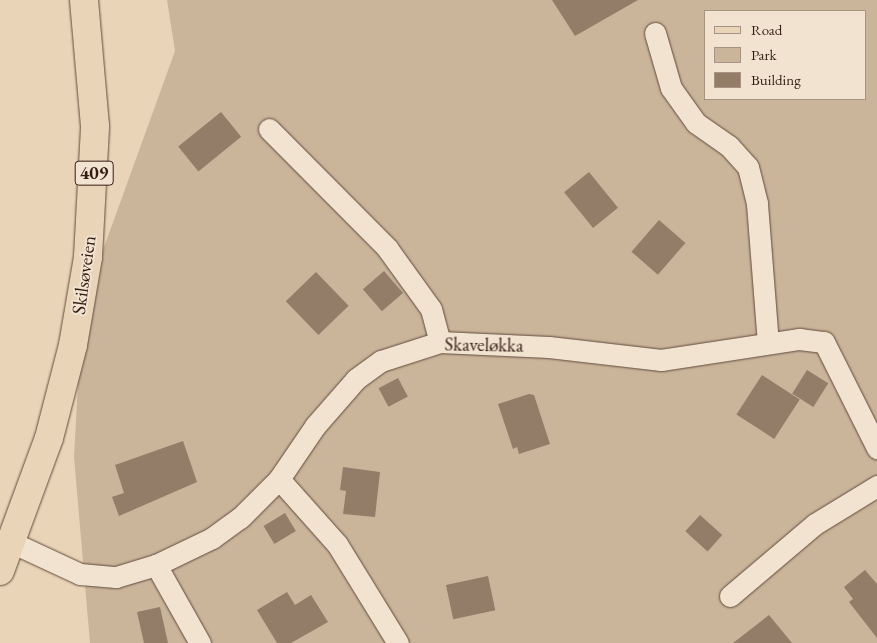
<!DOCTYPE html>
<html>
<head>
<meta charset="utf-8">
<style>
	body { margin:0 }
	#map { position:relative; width:877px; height:643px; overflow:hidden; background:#e9d4b7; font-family:"EB Garamond",serif }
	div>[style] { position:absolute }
	.green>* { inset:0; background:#cab59b }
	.building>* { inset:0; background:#937c68; transform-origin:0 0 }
	.roads { filter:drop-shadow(0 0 1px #624a3c) drop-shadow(0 0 1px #624a3c) }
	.minor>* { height:21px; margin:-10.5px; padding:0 10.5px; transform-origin:10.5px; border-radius:10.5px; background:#f1e3d0 }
	.primary>* { height:28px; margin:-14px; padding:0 14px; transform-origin:14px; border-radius:14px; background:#e9d4b7 }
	span { translate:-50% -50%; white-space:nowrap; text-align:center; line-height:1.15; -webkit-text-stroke:4px #f1e3d0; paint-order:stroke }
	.shield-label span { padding:1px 4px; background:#f1e3d0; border:1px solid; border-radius:4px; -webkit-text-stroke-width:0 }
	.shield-label { font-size:18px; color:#351c13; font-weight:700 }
	.street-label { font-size:19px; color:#351c13 }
	.legend { position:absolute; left:704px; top:10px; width:162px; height:90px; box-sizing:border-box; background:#f1e3d0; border:1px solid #a69384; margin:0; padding:6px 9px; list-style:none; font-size:15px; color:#351c13 }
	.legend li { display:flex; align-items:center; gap:10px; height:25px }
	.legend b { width:25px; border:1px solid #a69384 }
</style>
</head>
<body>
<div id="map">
	<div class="green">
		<div style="clip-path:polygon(evenodd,167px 0,877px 0,877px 643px,90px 643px,74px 457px,82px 308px,175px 51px,167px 0,706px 11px,866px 11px,866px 99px,706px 99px,706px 11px)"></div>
	</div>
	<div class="building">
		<div style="clip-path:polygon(552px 0,638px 0,575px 36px)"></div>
		<div style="left:221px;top:112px;width:32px;height:55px;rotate:51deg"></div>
		<div style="left:589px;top:172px;width:46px;height:32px;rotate:51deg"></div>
		<div style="left:659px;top:220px;width:35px;height:42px;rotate:41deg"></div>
		<div style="left:384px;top:271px;width:29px;height:28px;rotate:49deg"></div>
		<div style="left:316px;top:272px;width:47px;height:42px;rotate:46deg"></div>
		<div style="left:807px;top:370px;width:25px;height:28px;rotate:32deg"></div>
		<div style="left:762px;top:375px;width:45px;height:47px;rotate:33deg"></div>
		<div style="left:398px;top:378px;width:21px;height:22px;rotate:62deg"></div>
		<div style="clip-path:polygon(529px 394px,534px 395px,550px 444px,519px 454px,517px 447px,513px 449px,498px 404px)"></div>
		<div style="clip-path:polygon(183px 441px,197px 482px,119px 516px,112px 497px,124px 493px,115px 465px)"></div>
		<div style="clip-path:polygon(343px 467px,380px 472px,375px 517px,343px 514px,346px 491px,340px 490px)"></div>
		<div style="left:285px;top:513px;width:21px;height:25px;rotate:59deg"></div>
		<div style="left:700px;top:515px;width:30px;height:22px;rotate:42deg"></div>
		<div style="clip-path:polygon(865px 570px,877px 584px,877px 638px,849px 602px,853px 599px,844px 587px)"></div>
		<div style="left:488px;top:576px;width:35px;height:43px;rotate:78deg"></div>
		<div style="clip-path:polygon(287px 592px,295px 605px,311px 595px,328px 622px,291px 643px,277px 643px,257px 610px)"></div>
		<div style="clip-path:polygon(160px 607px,168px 643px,144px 643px,137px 612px)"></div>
		<div style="clip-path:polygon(769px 615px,792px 643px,733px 643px)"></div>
	</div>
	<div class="roads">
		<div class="minor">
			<div style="left:655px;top:33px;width:57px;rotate:73.8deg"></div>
			<div style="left:671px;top:88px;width:43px;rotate:54.5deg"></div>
			<div style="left:696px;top:123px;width:40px;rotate:34.9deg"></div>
			<div style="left:729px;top:146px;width:28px;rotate:48deg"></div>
			<div style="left:748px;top:167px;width:38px;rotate:76deg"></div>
			<div style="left:757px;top:204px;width:139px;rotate:85.5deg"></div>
			<div style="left:269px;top:129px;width:168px;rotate:45.2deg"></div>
			<div style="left:387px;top:248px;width:75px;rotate:54.2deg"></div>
			<div style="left:431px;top:309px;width:34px;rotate:75deg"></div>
			<div style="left:279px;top:479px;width:87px;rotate:48.3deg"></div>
			<div style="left:337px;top:544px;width:116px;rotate:58.4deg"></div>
			<div style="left:11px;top:542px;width:76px;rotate:24.9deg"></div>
			<div style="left:80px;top:574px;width:36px;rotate:5deg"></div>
			<div style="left:116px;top:577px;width:42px;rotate:-16.7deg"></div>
			<div style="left:156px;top:565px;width:62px;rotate:-25.7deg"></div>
			<div style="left:212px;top:538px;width:34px;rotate:-36deg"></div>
			<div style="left:240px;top:518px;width:55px;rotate:-45deg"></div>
			<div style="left:279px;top:479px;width:64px;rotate:-55.8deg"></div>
			<div style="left:315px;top:426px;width:62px;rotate:-48.9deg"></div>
			<div style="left:356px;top:379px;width:31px;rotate:-36deg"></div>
			<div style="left:381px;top:361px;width:62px;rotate:-17.9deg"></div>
			<div style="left:440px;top:342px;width:109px;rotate:2.6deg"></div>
			<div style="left:549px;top:347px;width:113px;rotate:6.6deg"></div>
			<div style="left:661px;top:360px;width:140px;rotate:-8.7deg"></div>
			<div style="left:799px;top:339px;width:25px;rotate:7deg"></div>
			<div style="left:824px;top:342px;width:119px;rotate:63.4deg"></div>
			<div style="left:156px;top:565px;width:90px;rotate:60.6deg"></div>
			<div style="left:730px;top:596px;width:111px;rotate:-40.3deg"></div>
			<div style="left:815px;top:524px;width:73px;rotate:-31.5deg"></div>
		</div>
		<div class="primary">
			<div style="left:0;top:571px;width:142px;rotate:-69.8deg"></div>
			<div style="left:49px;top:438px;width:96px;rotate:-75.5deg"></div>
			<div style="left:73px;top:345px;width:89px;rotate:-80.3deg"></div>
			<div style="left:88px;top:257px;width:131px;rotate:-86.9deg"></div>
			<div style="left:95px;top:126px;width:126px;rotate:-95deg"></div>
		</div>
	</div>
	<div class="shield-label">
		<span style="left:94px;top:173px">409</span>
	</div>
	<div class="street-label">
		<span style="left:84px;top:275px;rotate:-82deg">Skilsøveien</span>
		<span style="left:484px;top:345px;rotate:1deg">Skaveløkka</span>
	</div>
	<ul class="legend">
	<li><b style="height:6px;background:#e9d4b7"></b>Road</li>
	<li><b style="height:14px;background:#cab59b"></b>Park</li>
	<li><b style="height:14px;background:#937c68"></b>Building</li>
	</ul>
</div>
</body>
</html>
